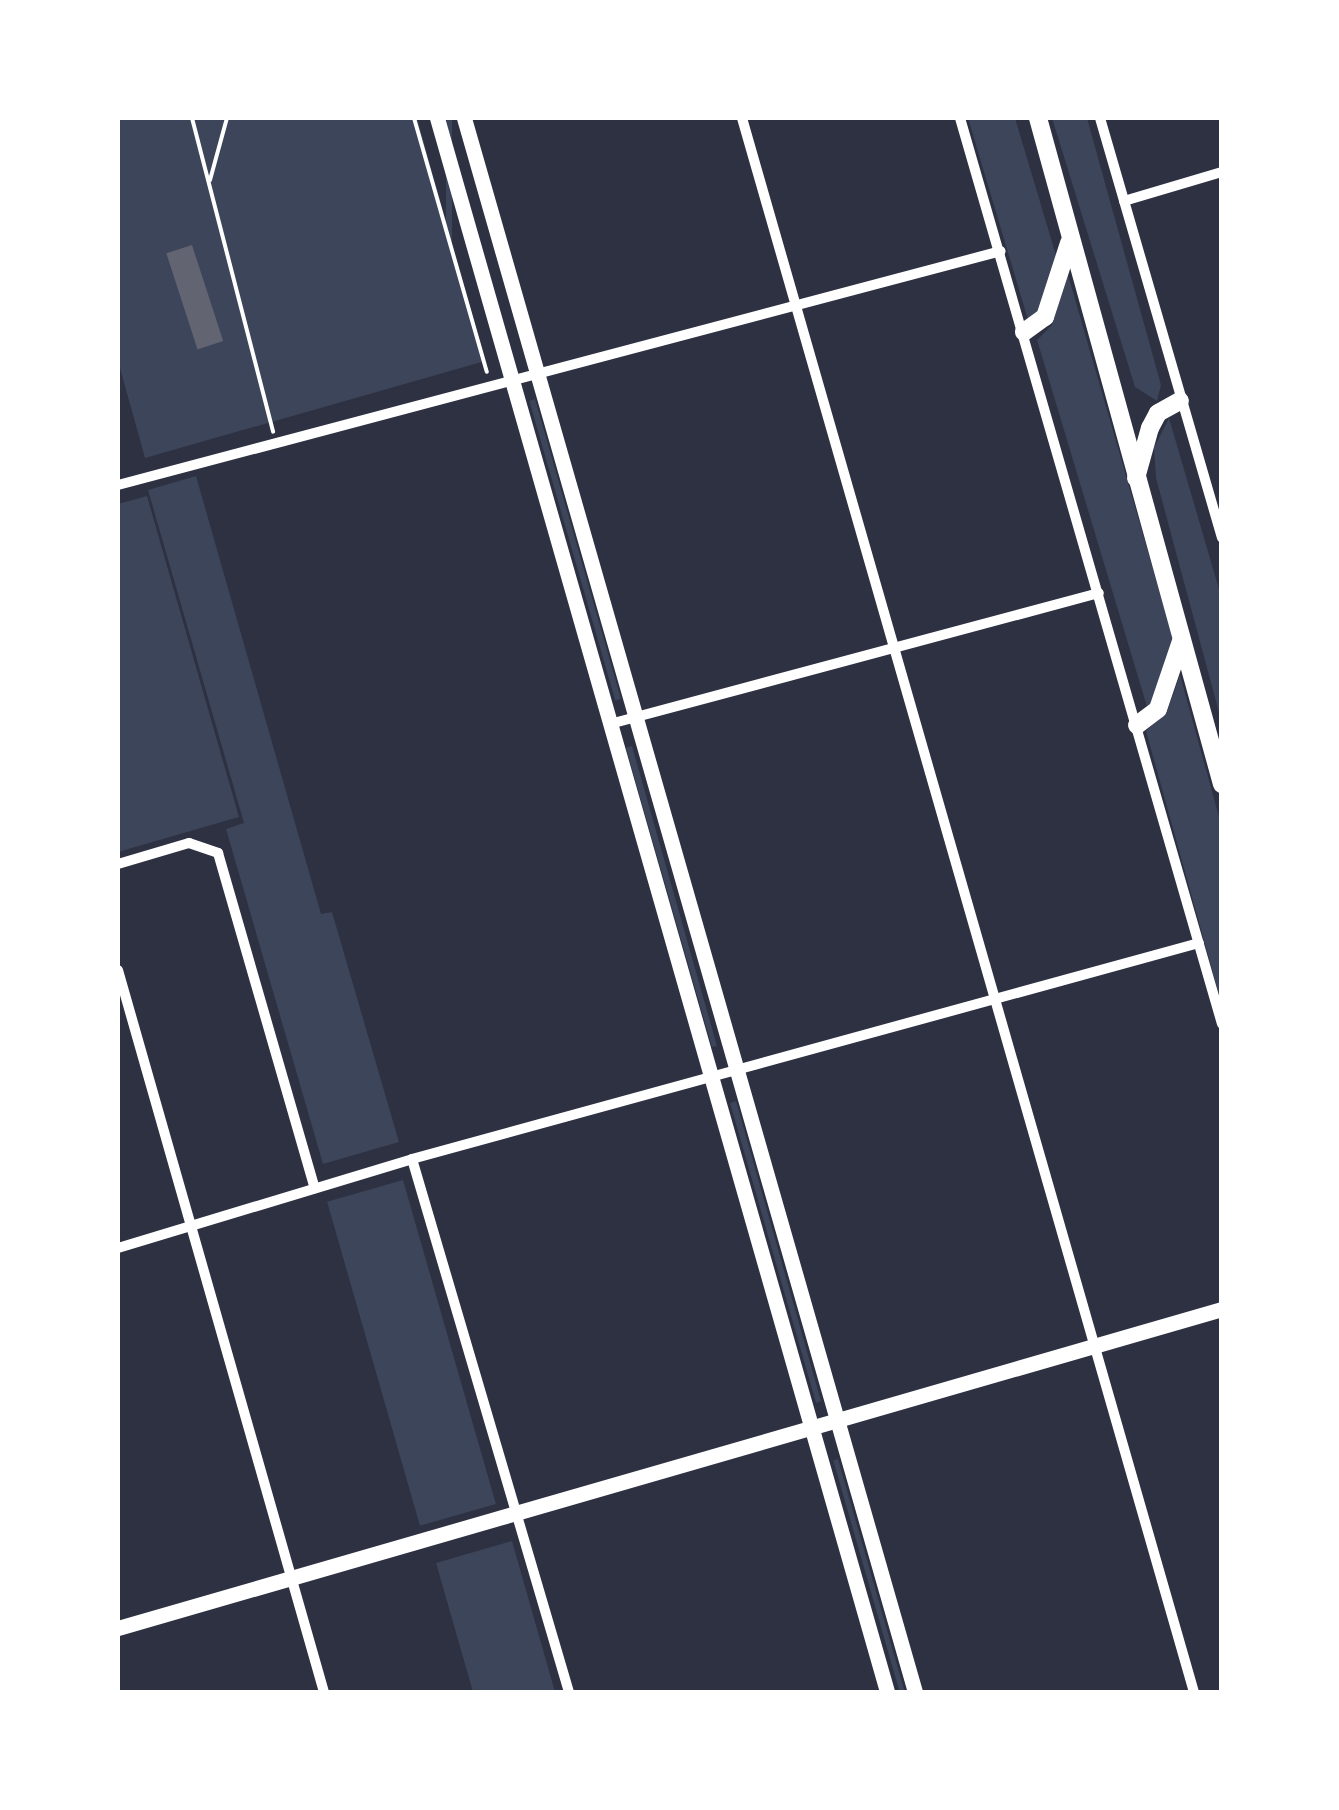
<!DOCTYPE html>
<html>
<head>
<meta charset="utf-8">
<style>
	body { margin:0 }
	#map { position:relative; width:1339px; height:1810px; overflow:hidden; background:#2d3142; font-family:"Noto Sans",sans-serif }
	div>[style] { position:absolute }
	.green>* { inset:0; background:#3c4559; transform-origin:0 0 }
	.building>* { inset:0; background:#626471; transform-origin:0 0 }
	.path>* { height:4px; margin:-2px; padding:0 2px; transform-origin:2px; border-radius:2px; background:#fff }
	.minor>* { height:10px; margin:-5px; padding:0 5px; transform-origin:5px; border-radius:5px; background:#fff }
	.secondary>* { height:15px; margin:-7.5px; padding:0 7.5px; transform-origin:7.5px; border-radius:7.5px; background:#fff }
	.primary>* { height:18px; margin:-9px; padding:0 9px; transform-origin:9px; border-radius:9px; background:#fff }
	span { translate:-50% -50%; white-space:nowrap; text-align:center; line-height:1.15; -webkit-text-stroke:8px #fff; paint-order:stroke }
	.frame { position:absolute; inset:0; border:120px solid #fff; pointer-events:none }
</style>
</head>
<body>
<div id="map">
	<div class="green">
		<div style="clip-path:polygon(118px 118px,417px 118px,485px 361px,145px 458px,118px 361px)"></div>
		<div style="left:446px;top:118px;width:6px;height:242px"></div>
		<div style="clip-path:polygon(968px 118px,1015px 118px,1058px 262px,1041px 310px,1028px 320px)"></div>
		<div style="clip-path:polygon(1052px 118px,1087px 118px,1161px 385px,1157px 401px,1135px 387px)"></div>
		<div style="clip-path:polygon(1068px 275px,1172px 635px,1171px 658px,1148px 710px,1037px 340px,1052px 325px)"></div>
		<div style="left:535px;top:399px;width:312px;height:6px;rotate:74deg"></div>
		<div style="clip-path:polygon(1169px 418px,1221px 596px,1221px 720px,1156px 478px,1154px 448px)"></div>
		<div style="clip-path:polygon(196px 476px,321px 914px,332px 912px,399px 1142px,323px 1164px,226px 829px,244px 823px,148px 490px)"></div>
		<div style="clip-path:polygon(147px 496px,239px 817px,118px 852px,118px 504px)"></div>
		<div style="clip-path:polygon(1180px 675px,1221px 824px,1221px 1002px,1146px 731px,1167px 712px)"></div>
		<div style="clip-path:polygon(632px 746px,717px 1046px,712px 1047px,626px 748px)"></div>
		<div style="clip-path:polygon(736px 1101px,821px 1401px,816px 1403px,730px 1103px)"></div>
		<div style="left:403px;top:1180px;width:337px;height:79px;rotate:74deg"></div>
		<div style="left:838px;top:1459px;width:242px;height:5px;rotate:74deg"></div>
		<div style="clip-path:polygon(512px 1541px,555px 1692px,473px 1692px,436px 1563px)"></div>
	</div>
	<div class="building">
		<div style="left:192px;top:245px;width:101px;height:27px;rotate:72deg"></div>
	</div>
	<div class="path">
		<div style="left:192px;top:118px;width:324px;rotate:75.5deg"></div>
		<div style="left:414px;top:118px;width:264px;rotate:74deg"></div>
		<div style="left:210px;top:180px;width:64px;rotate:-74.7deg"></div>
	</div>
	<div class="minor">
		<div style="left:742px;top:118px;width:1638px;rotate:73.98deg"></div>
		<div style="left:960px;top:118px;width:943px;rotate:73.87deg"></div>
		<div style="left:1100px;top:118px;width:437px;rotate:73.8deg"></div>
		<div style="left:1124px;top:201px;width:102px;rotate:-16.5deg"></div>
		<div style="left:118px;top:485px;width:913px;rotate:-14.84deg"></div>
		<div style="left:610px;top:724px;width:506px;rotate:-15deg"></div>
		<div style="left:118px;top:864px;width:74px;rotate:-16.5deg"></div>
		<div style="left:189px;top:843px;width:31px;rotate:19deg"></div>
		<div style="left:218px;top:853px;width:349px;rotate:73.9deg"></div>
		<div style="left:118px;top:970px;width:751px;rotate:74.08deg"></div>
		<div style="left:412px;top:1159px;width:556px;rotate:73.59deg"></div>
		<div style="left:118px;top:1248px;width:307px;rotate:-16.8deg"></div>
		<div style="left:412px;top:1159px;width:816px;rotate:-15.35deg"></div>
	</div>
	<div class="secondary">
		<div style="left:437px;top:118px;width:1637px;rotate:74.04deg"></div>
		<div style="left:464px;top:118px;width:1637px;rotate:74.01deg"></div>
		<div style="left:118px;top:1628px;width:1149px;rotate:-16.12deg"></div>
	</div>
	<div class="primary">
		<div style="left:1038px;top:118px;width:691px;rotate:74.56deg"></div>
		<div style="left:1024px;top:332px;width:26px;rotate:-36deg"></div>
		<div style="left:1045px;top:317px;width:78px;rotate:-72deg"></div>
		<div style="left:1136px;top:478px;width:52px;rotate:-74.4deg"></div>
		<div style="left:1150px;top:428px;width:17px;rotate:-62deg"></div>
		<div style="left:1158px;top:413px;width:25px;rotate:-29deg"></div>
		<div style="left:1137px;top:725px;width:26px;rotate:-37deg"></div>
		<div style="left:1158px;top:709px;width:72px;rotate:-71.3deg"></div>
	</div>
	<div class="frame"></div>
</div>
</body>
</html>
